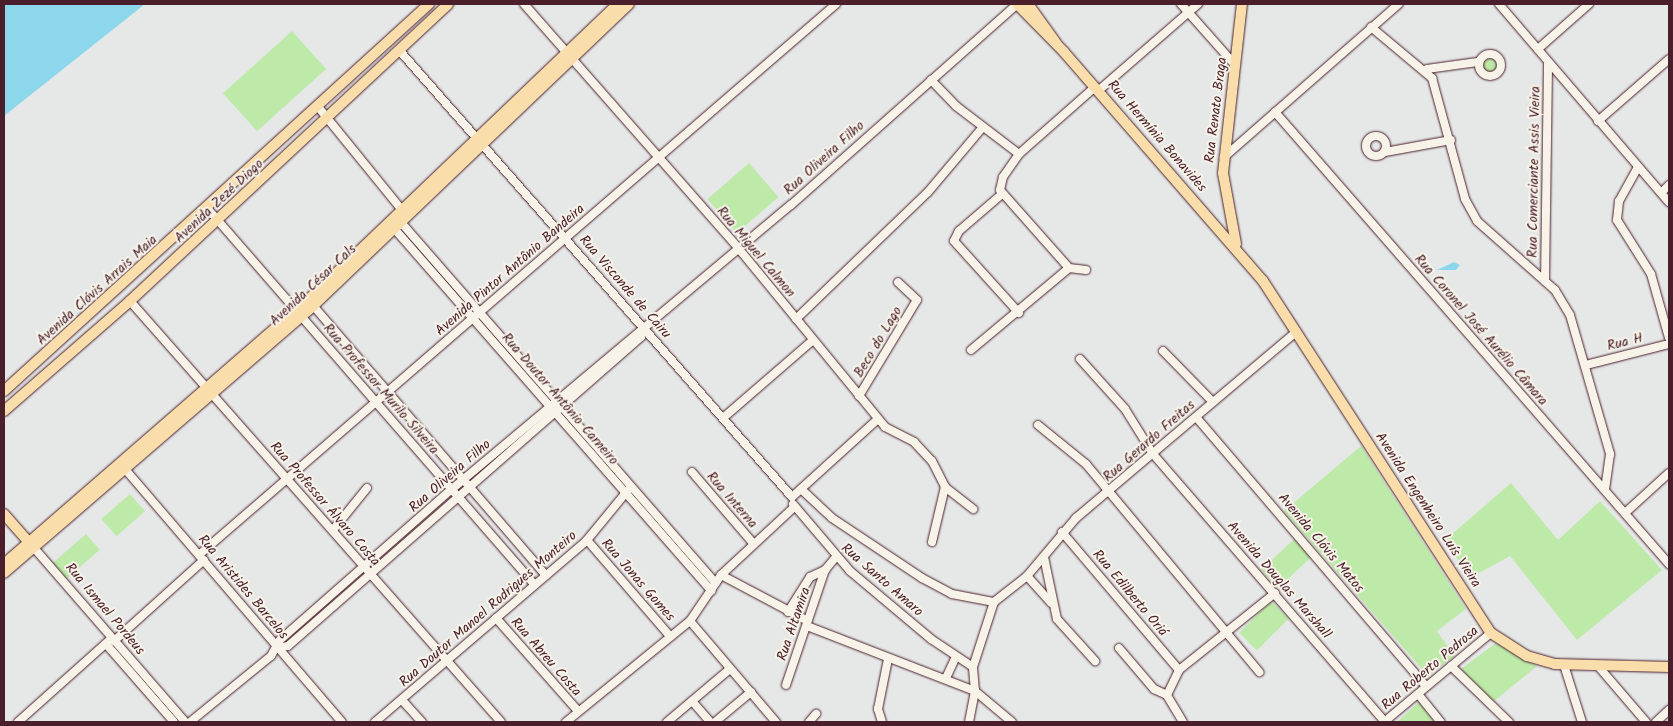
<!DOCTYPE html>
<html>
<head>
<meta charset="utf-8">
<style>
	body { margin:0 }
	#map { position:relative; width:1673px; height:726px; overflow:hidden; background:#e6e8e8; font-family:Kalam,sans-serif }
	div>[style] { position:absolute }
	.green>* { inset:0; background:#bdeaa8; transform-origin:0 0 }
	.round { border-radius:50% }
	.water>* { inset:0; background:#8cd7ec }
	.roads { filter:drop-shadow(0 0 1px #4a1f2b) drop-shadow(0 0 1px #4a1f2b) }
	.minor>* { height:8px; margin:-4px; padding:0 4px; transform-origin:4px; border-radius:4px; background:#f7f3e8 }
	.minor>.ring { margin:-4px; padding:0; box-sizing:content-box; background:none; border:8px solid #f7f3e8; border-radius:50% }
	.major>* { height:10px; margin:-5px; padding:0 5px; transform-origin:5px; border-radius:5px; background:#f9ddab }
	span { translate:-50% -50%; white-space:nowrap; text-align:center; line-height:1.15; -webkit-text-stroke:4px #f7f3e8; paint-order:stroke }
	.street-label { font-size:14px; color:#4a1f2b }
	.frame { position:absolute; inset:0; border:5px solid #4a1f2b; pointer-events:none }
</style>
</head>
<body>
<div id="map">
	<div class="green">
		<div style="left:292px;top:31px;width:51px;height:93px;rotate:48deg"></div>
		<div class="round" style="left:1483px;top:59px;width:14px;height:14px"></div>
		<div style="left:749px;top:163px;width:45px;height:55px;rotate:49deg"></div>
		<div style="clip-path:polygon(1361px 446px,1466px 609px,1437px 631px,1454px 656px,1428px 676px,1284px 511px)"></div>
		<div style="clip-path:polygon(1511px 483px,1558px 540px,1600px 501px,1662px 570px,1577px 640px,1510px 556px,1470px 578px,1445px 540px)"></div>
		<div style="left:130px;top:494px;width:23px;height:38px;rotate:49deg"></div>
		<div style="left:86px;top:534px;width:21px;height:45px;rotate:49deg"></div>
		<div style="left:1294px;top:539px;width:25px;height:45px;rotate:47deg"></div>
		<div style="left:1271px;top:601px;width:25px;height:45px;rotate:45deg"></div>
		<div style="clip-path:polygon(1496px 643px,1537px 666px,1493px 702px,1461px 669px)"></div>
		<div style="clip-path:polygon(1419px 702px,1434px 722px,1397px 722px)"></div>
	</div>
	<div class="water">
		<div style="clip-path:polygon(4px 4px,145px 4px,4px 116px)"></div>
		<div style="clip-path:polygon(1454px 262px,1460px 265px,1456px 270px,1437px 270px)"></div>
	</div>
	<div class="roads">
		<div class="minor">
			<div style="left:524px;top:4px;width:326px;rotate:48.7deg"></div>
			<div style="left:739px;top:249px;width:230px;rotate:50.6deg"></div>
			<div style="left:885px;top:427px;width:33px;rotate:27deg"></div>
			<div style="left:914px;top:442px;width:26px;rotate:47deg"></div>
			<div style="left:932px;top:461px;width:29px;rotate:63deg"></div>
			<div style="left:945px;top:487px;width:36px;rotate:38deg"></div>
			<div style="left:1181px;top:4px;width:81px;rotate:48.5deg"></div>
			<div style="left:1499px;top:4px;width:261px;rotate:49.4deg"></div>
			<div style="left:1371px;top:27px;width:80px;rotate:39.9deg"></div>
			<div style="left:1432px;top:78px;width:125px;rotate:74.7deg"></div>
			<div style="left:1465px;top:199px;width:25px;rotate:61deg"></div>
			<div style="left:1477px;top:221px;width:104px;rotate:41.5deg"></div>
			<div style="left:1555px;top:290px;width:29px;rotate:59deg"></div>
			<div style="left:1570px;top:315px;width:145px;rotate:73.9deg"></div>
			<div style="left:1610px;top:454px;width:36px;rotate:98deg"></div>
			<div style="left:1538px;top:49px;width:68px;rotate:-41.4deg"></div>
			<div style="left:399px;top:50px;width:595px;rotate:48.68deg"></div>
			<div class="ring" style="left:1479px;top:54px;width:14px;height:14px"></div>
			<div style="left:1427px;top:69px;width:51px;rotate:-7.8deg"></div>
			<div style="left:931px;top:80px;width:36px;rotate:46deg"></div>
			<div style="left:956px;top:106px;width:79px;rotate:37.3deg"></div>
			<div style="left:1098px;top:91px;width:133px;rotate:-41deg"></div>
			<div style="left:319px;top:108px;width:132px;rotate:50.9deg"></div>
			<div style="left:1275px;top:112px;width:600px;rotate:48.92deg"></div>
			<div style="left:1598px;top:121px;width:94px;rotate:-41.1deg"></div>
			<div class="ring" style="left:1366px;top:136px;width:12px;height:12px"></div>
			<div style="left:1385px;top:152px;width:67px;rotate:-10.3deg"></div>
			<div style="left:1224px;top:157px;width:232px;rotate:-41.2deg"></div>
			<div style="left:1638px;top:167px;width:39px;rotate:119deg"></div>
			<div style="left:1619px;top:201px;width:19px;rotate:96deg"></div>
			<div style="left:1617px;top:220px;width:64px;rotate:57.8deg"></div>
			<div style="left:1651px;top:274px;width:66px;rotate:74.3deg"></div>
			<div style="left:1661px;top:193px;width:11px;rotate:-45deg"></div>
			<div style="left:1002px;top:194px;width:57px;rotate:139.3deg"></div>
			<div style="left:959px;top:231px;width:11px;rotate:117deg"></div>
			<div style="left:954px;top:241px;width:97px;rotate:47.9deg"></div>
			<div style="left:208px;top:209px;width:498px;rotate:49deg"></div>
			<div style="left:398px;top:219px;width:483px;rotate:48.9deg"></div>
			<div style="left:392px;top:226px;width:485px;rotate:48.8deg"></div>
			<div style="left:1086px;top:270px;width:17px;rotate:-173deg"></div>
			<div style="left:1069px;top:268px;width:104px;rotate:-131.5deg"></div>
			<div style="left:1000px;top:190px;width:13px;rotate:-77deg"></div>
			<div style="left:1003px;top:177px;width:28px;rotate:-55deg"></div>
			<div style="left:1019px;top:154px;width:101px;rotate:-41.4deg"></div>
			<div style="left:1545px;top:281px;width:218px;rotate:-89.2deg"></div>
			<div style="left:130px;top:301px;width:561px;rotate:48.61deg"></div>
			<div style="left:310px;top:302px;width:361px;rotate:49.2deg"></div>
			<div style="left:796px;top:319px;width:183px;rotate:-43.9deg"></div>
			<div style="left:928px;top:192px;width:85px;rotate:-49.8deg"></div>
			<div style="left:971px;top:350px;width:128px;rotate:-39.9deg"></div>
			<div style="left:1163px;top:351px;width:71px;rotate:45.6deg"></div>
			<div style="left:1080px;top:359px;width:67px;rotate:48deg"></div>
			<div style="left:1125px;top:409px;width:53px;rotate:58.1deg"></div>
			<div style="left:1153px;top:454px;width:354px;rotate:49.1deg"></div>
			<div style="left:1586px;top:365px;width:86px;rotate:-14.2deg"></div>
			<div style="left:859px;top:396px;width:112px;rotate:-58.9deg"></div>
			<div style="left:917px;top:300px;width:26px;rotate:-137deg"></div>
			<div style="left:1196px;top:417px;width:354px;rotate:49.5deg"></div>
			<div style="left:723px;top:418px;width:119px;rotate:-40.9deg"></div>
			<div style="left:1038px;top:425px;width:62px;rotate:39.1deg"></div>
			<div style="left:1086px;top:464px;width:271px;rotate:50.2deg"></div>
			<div style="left:125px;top:469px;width:333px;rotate:49.4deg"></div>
			<div style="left:692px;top:472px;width:95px;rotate:49.3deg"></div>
			<div style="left:801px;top:489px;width:42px;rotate:43.1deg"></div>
			<div style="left:832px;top:518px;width:108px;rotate:33.7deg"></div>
			<div style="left:922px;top:578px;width:34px;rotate:28deg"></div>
			<div style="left:952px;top:594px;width:43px;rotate:10.8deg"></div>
			<div style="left:792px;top:497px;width:116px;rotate:-42.2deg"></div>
			<div style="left:793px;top:504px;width:88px;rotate:49.6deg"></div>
			<div style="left:850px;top:571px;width:106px;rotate:40deg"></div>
			<div style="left:931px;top:639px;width:50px;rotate:33.7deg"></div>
			<div style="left:1625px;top:513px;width:59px;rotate:-42.3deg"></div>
			<div style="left:333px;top:530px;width:54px;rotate:-51deg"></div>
			<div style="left:1062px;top:532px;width:181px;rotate:49.7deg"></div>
			<div style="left:587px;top:540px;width:125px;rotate:49.2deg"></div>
			<div style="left:932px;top:542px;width:57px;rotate:-76.7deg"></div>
			<div style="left:34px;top:548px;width:230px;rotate:49deg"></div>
			<div style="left:200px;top:554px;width:841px;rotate:-40.85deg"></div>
			<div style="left:1044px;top:557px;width:63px;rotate:78.2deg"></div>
			<div style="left:1057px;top:619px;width:57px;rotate:47.9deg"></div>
			<div style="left:721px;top:575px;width:98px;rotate:27.9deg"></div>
			<div style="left:1027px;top:576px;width:36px;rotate:48deg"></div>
			<div style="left:788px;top:612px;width:41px;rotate:-57.8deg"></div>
			<div style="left:810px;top:577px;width:17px;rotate:-25deg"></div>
			<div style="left:825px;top:570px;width:17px;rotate:-50deg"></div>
			<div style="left:496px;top:618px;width:124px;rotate:48.6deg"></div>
			<div style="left:690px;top:621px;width:133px;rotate:49.6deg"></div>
			<div style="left:807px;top:626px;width:180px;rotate:21.2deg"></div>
			<div style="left:975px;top:691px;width:48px;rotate:40deg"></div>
			<div style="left:114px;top:641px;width:121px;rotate:-42deg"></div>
			<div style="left:106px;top:644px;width:103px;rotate:48.9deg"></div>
			<div style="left:279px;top:648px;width:9px;rotate:-13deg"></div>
			<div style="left:288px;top:646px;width:469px;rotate:-41.2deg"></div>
			<div style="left:641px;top:337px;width:9px;rotate:-63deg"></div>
			<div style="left:1119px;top:648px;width:54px;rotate:49.5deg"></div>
			<div style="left:1154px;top:689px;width:14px;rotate:25deg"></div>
			<div style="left:1564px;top:665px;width:60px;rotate:72.5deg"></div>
			<div style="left:1451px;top:666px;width:81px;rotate:44deg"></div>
			<div style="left:1598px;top:666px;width:74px;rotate:49.4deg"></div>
			<div style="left:946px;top:678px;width:23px;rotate:-65deg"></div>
			<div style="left:786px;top:685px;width:121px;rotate:-71.3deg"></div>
			<div style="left:1418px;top:694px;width:36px;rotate:51deg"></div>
			<div style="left:402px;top:700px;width:30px;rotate:48deg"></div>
			<div style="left:692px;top:701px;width:28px;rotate:49deg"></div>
			<div style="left:18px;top:722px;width:126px;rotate:-41.8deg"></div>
			<div style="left:190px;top:722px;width:104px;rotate:-39.2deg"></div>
			<div style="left:271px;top:656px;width:18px;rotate:-61deg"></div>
			<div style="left:280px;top:640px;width:229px;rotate:-41.3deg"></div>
			<div style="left:452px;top:489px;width:442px;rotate:-40deg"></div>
			<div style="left:791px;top:205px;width:302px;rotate:-41.6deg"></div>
			<div style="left:375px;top:722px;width:279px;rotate:-40.6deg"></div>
			<div style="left:587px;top:540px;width:65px;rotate:-50.6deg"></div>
			<div style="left:566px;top:722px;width:160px;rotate:-39.2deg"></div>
			<div style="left:690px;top:621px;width:55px;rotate:-56deg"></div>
			<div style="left:721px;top:575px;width:98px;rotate:-42.9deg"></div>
			<div style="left:667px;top:722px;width:82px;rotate:-40.1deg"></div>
			<div style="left:715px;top:722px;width:47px;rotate:-39.8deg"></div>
			<div style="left:809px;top:722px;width:11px;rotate:-49deg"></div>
			<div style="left:882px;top:722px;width:14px;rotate:-107deg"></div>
			<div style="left:878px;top:709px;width:51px;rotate:-78.7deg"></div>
			<div style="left:969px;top:722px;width:32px;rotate:-79deg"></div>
			<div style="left:975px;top:691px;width:24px;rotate:-95deg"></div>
			<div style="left:973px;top:667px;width:68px;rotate:-72.1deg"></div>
			<div style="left:994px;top:602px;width:42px;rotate:-38.2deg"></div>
			<div style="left:1027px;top:576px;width:76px;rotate:-49.8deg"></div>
			<div style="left:1076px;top:518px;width:288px;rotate:-40.2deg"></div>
			<div style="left:1183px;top:722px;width:31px;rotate:-121deg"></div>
			<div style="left:1167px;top:695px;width:28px;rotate:-64deg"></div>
			<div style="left:1179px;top:670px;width:123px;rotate:-38.7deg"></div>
			<div style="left:1384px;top:722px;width:139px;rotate:-39.8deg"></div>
			<div style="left:1656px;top:722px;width:18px;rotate:-43deg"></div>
		</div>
		<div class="major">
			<div style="left:1017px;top:4px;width:67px;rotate:45.6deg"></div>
			<div style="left:1064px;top:52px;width:303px;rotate:49deg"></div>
			<div style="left:1263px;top:281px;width:419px;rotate:57.1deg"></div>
			<div style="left:1491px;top:633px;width:43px;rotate:32.6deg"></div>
			<div style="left:1527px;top:656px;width:29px;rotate:16deg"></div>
			<div style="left:1555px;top:664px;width:114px;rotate:1.5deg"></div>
			<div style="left:1028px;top:4px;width:48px;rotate:54.3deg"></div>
			<div style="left:1236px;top:244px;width:72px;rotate:-100.4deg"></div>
			<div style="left:1223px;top:173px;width:170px;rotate:-83.6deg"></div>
			<div style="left:4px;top:391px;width:575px;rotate:-42.32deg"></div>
			<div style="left:4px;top:411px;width:167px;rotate:-41.1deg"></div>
			<div style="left:130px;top:301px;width:435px;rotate:-43deg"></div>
			<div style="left:4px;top:514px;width:44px;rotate:48.7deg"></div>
			<div style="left:4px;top:564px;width:403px;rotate:-41deg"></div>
			<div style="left:308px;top:300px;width:429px;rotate:-43.7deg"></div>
			<div style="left:4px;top:573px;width:408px;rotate:-40.8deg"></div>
			<div style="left:313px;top:306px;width:437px;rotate:-43.7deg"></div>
		</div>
	</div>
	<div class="street-label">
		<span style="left:1216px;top:110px;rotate:-83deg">Rua Renato Braga</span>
		<span style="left:1157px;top:136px;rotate:49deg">Rua Hermínia Bonavides</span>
		<span style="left:824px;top:158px;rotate:-42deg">Rua Oliveira Filho</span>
		<span style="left:1534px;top:172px;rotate:-89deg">Rua Comerciante Assis Vieira</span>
		<span style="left:219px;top:201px;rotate:-43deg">Avenida Zezé Diogo</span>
		<span style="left:756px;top:252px;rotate:50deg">Rua Miguel Calmon</span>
		<span style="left:510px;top:270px;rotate:-41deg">Avenida Pintor Antônio Bandeira</span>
		<span style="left:313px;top:285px;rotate:-43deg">Avenida César Cals</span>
		<span style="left:625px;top:287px;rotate:49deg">Rua Visconde de Cairu</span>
		<span style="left:97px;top:290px;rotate:-42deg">Avenida Clóvis Arrais Maia</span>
		<span style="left:1481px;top:330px;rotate:49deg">Rua Coronel José Aurélio Câmara</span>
		<span style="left:878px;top:342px;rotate:-59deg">Beco do Lago</span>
		<span style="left:1625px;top:342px;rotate:-14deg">Rua H</span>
		<span style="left:381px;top:389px;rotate:49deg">Rua Professor Murilo Silveira</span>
		<span style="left:560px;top:399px;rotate:49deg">Rua Doutor Antônio Carneiro</span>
		<span style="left:1149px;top:441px;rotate:-41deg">Rua Gerardo Freitas</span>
		<span style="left:450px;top:476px;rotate:-41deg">Rua Oliveira Filho</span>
		<span style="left:732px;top:500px;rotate:49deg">Rua Interna</span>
		<span style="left:325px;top:504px;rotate:49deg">Rua Professor Álvaro Costa</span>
		<span style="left:1428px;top:510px;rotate:57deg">Avenida Engenheiro Luís Vieira</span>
		<span style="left:1321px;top:543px;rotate:50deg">Avenida Clóvis Matos</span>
		<span style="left:638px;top:580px;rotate:49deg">Rua Jonas Gomes</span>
		<span style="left:882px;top:580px;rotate:41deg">Rua Santo Amaro</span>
		<span style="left:1279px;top:580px;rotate:49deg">Avenida Douglas Marshall</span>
		<span style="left:243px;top:587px;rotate:50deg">Rua Aristides Barcelos</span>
		<span style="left:1130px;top:593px;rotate:50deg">Rua Edilberto Oriá</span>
		<span style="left:105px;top:609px;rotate:50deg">Rua Ismael Pordeus</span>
		<span style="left:488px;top:609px;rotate:-41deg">Rua Doutor Manoel Rodrigues Monteiro</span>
		<span style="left:794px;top:624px;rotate:-71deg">Rua Altamira</span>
		<span style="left:546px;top:657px;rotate:49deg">Rua Abreu Costa</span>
		<span style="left:1430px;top:668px;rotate:-40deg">Rua Roberto Pedrosa</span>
	</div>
	<div class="frame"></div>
</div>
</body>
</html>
